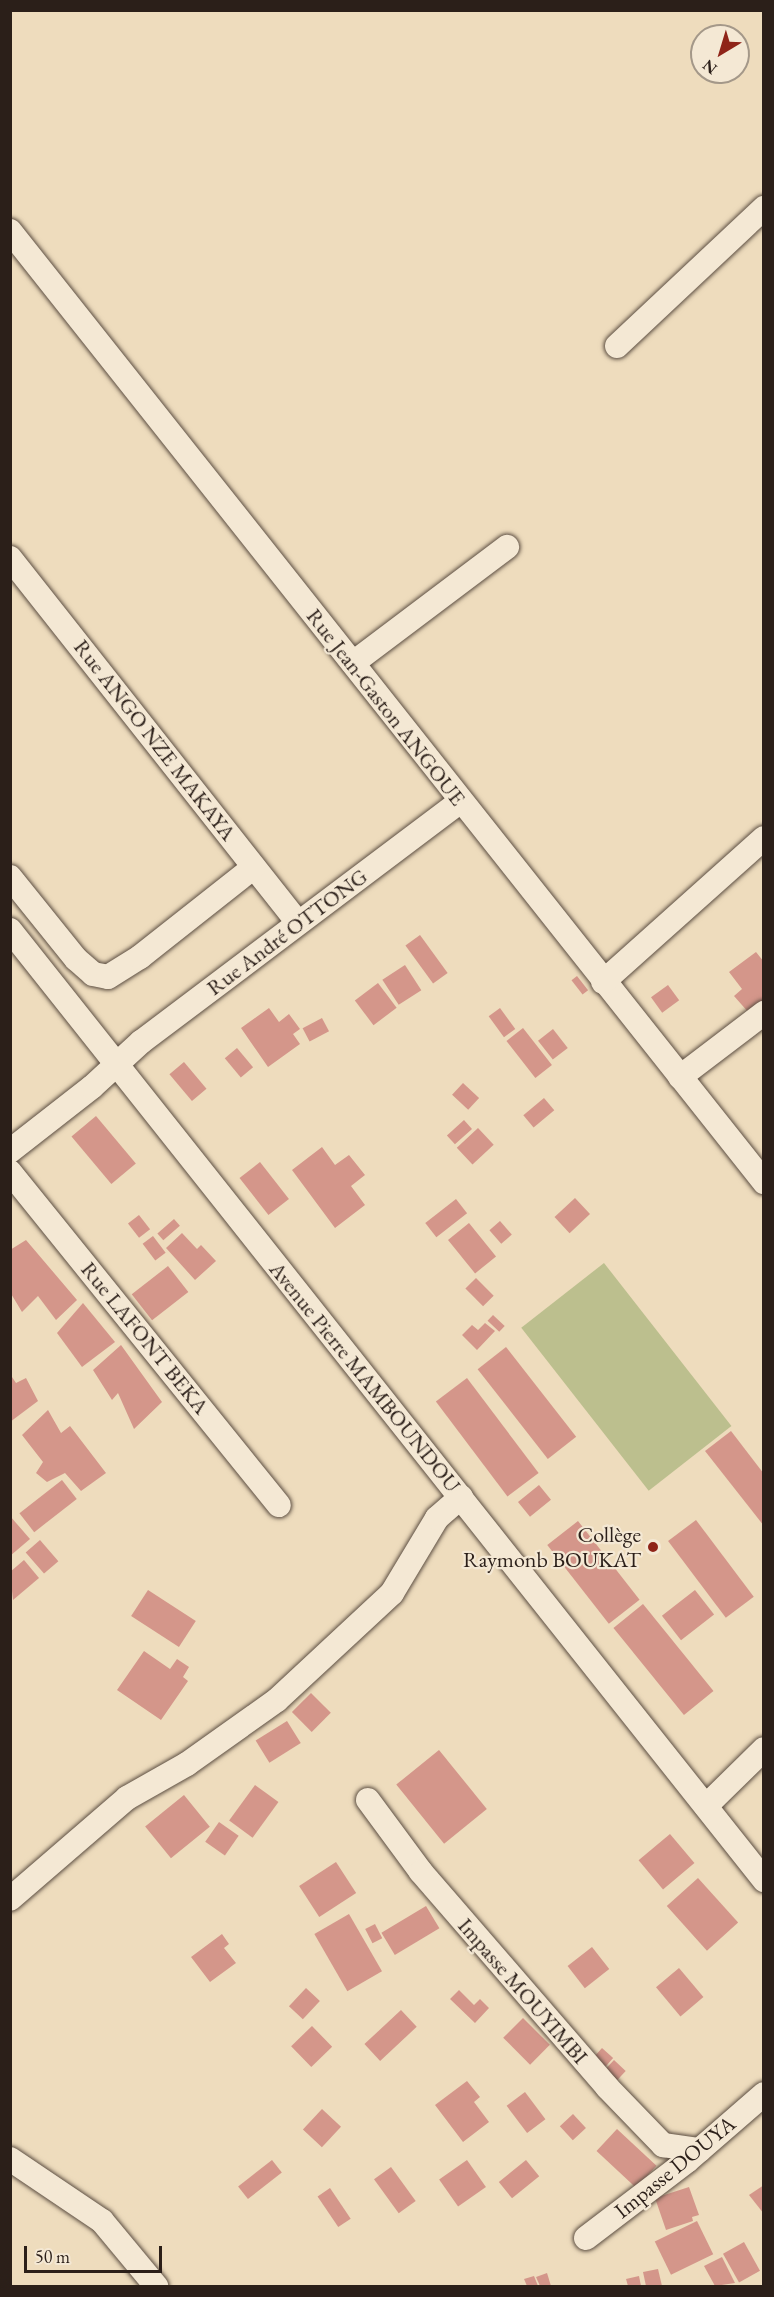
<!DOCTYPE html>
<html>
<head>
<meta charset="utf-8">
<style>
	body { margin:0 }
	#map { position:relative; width:774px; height:2297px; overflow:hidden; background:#eedcbd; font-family:"EB Garamond",serif }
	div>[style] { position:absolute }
	.green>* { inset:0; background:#bcbf8e; transform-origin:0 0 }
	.building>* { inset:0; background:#d4968a; transform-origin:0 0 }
	.roads { filter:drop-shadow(0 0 2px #5c4e42) drop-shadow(0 0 2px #5c4e42) }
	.minor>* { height:24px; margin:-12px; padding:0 12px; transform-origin:12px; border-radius:12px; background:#f4e8d4 }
	.dots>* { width:16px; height:16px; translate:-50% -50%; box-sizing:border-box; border:3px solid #f4e8d4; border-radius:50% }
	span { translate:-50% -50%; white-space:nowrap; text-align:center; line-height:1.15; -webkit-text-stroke:4.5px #f4e8d4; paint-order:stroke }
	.street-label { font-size:22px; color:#2b1f19 }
	.poi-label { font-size:22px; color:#2b1f19 }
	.right { translate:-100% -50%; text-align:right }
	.frame { position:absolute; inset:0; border:12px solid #2b1f19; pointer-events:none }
	.north { position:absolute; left:690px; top:24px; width:60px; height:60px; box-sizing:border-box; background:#f4e8d4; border:2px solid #a49889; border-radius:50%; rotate:218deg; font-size:16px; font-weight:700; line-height:24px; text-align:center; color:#2b1f19 }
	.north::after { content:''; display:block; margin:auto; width:21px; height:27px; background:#8f2418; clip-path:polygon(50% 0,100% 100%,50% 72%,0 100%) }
	.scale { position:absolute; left:24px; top:2246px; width:138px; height:27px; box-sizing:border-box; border:3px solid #2b1f19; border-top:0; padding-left:8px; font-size:18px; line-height:21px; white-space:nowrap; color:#2b1f19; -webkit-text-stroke:4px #f4e8d4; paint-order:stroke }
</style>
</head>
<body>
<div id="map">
	<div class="green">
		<div style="left:604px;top:1263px;width:207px;height:105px;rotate:52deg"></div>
	</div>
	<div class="building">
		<div style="left:420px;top:935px;width:47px;height:18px;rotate:54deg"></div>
		<div style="clip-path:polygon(756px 952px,764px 962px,764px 1007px,749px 1013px,734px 996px,742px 989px,729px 972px)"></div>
		<div style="left:405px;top:965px;width:30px;height:27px;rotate:57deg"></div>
		<div style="left:577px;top:976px;width:18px;height:7px;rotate:52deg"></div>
		<div style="left:378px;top:983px;width:31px;height:29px;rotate:53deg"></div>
		<div style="left:668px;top:985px;width:19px;height:21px;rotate:54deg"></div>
		<div style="clip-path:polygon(269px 1008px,279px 1022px,289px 1014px,300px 1029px,293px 1034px,300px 1044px,268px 1067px,241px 1028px)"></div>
		<div style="left:500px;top:1008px;width:26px;height:14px;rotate:54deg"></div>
		<div style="left:322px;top:1018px;width:15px;height:22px;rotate:62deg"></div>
		<div style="left:523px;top:1028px;width:47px;height:21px;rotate:52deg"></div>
		<div style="left:553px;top:1029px;width:24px;height:19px;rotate:52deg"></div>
		<div style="left:237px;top:1048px;width:25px;height:16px;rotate:50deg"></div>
		<div style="left:184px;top:1062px;width:35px;height:19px;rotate:50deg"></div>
		<div style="left:463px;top:1083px;width:22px;height:16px;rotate:43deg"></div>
		<div style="left:544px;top:1098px;width:16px;height:27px;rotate:50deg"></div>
		<div style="left:96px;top:1116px;width:62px;height:32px;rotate:50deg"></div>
		<div style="left:464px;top:1120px;width:12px;height:23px;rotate:48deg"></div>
		<div style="left:478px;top:1128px;width:23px;height:29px;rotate:47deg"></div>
		<div style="clip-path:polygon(322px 1147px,335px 1165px,349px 1155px,365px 1175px,351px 1186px,365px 1205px,335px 1228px,292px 1170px)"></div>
		<div style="left:260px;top:1162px;width:47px;height:26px;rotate:52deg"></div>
		<div style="left:575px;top:1198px;width:22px;height:28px;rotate:47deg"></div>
		<div style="left:456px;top:1199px;width:18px;height:39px;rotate:52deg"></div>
		<div style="left:139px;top:1215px;width:18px;height:14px;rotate:52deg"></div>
		<div style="left:174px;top:1219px;width:9px;height:22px;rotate:49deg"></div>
		<div style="left:500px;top:1221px;width:18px;height:14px;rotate:49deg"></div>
		<div style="left:469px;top:1223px;width:43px;height:27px;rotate:51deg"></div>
		<div style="clip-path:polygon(182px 1233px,197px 1249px,201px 1245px,216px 1261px,195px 1280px,166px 1248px)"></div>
		<div style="left:153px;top:1236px;width:21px;height:13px;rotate:53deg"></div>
		<div style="clip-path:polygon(26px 1240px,77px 1300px,56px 1320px,38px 1296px,22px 1312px,10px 1292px,10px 1250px)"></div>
		<div style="left:168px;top:1266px;width:33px;height:46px;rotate:52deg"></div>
		<div style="left:476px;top:1278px;width:25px;height:15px;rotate:45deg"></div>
		<div style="clip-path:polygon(83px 1303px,115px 1342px,82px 1367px,57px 1333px)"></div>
		<div style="left:493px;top:1315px;width:16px;height:8px;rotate:43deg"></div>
		<div style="clip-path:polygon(485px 1323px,495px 1331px,477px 1350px,462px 1335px,472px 1325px,478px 1330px)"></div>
		<div style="clip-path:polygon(121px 1345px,162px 1402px,134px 1429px,118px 1393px,112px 1400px,93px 1370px)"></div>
		<div style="left:506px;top:1347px;width:114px;height:36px;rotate:52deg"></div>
		<div style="clip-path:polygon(10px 1374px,16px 1383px,26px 1378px,38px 1401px,10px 1422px)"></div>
		<div style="left:467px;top:1378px;width:119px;height:39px;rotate:53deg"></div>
		<div style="clip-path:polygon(48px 1410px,61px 1433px,70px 1426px,106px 1473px,81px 1491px,65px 1473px,47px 1482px,36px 1473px,43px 1462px,22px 1435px)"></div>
		<div style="clip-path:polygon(731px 1431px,764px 1474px,764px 1526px,705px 1451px)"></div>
		<div style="left:62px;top:1480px;width:24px;height:54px;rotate:52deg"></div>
		<div style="left:539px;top:1485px;width:19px;height:27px;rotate:51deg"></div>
		<div style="clip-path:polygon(10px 1516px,30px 1539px,10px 1556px)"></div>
		<div style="left:696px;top:1520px;width:96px;height:35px;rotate:53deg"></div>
		<div style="left:578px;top:1521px;width:100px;height:39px;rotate:52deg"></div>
		<div style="left:40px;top:1540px;width:28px;height:19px;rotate:49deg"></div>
		<div style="clip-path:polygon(24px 1560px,39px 1578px,13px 1600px,10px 1572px)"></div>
		<div style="left:148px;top:1590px;width:57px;height:31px;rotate:33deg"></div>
		<div style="left:695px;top:1590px;width:31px;height:42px;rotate:52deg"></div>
		<div style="left:643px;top:1604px;width:112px;height:38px;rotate:51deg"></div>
		<div style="clip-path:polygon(144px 1651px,170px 1669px,177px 1659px,189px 1667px,183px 1677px,188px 1681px,161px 1720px,117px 1690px)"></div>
		<div style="left:311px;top:1693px;width:28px;height:27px;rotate:45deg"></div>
		<div style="left:287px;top:1721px;width:26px;height:37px;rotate:58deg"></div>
		<div style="left:439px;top:1750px;width:76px;height:55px;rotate:51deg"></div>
		<div style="left:255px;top:1785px;width:29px;height:44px;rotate:36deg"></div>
		<div style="left:184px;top:1795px;width:41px;height:50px;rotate:51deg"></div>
		<div style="left:219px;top:1822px;width:24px;height:24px;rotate:35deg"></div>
		<div style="left:670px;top:1834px;width:38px;height:41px;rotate:50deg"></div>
		<div style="left:336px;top:1862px;width:37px;height:44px;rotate:57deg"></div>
		<div style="left:698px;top:1878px;width:60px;height:42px;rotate:48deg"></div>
		<div style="left:426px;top:1906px;width:26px;height:52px;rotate:59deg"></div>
		<div style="left:349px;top:1914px;width:66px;height:40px;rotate:60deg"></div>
		<div style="left:375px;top:1924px;width:16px;height:11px;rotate:63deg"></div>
		<div style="clip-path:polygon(222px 1934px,229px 1944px,224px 1948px,236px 1963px,210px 1982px,191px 1957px)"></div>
		<div style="left:592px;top:1947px;width:28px;height:31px;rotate:52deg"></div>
		<div style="left:679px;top:1968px;width:38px;height:30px;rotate:50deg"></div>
		<div style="left:306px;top:1988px;width:19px;height:25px;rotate:43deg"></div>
		<div style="clip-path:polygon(459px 1990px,474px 2005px,480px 1999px,489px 2008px,475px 2023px,450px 1999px)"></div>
		<div style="left:401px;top:2010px;width:23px;height:50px;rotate:47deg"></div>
		<div style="left:523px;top:2018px;width:38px;height:28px;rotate:45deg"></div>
		<div style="left:312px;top:2026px;width:29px;height:29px;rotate:46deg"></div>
		<div style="left:602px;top:2048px;width:15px;height:15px;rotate:42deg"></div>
		<div style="left:614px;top:2060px;width:16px;height:13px;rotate:43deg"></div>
		<div style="clip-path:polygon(467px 2081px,480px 2097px,474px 2102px,489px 2122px,463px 2142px,435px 2105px)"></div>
		<div style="left:525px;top:2092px;width:34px;height:23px;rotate:53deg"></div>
		<div style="left:322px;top:2109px;width:26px;height:28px;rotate:43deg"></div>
		<div style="left:573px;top:2114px;width:19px;height:18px;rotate:47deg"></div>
		<div style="left:617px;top:2129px;width:54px;height:30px;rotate:43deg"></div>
		<div style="left:272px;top:2160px;width:16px;height:43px;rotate:52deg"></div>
		<div style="left:467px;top:2160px;width:33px;height:34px;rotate:55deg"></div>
		<div style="left:526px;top:2160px;width:21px;height:35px;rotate:51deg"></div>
		<div style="left:391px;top:2167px;width:42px;height:21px;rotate:54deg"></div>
		<div style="clip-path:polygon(764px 2185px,764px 2214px,749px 2195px)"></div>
		<div style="clip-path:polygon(689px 2187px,699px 2215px,692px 2217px,693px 2221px,666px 2230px,655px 2198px)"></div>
		<div style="left:330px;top:2188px;width:37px;height:15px;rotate:56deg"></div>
		<div style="left:697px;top:2221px;width:37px;height:47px;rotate:64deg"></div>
		<div style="left:744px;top:2242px;width:33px;height:24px;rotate:61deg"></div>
		<div style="clip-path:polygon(722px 2257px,735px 2283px,715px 2286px,704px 2266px)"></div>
		<div style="clip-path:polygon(658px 2269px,662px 2286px,646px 2286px,643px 2272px)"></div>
		<div style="clip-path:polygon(547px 2273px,551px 2286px,540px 2286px,536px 2277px)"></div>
		<div style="clip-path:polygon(534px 2276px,538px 2286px,527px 2286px,524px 2279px)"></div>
		<div style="clip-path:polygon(639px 2276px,641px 2286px,628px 2286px,626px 2279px)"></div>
	</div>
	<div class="roads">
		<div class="minor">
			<div style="left:10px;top:231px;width:1214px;rotate:51.59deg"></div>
			<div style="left:617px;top:346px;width:202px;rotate:-43.2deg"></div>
			<div style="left:10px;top:558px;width:465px;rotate:51.7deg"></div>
			<div style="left:353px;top:663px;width:193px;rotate:-37deg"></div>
			<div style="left:10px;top:877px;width:105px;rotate:51.2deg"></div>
			<div style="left:76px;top:959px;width:23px;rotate:41deg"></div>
			<div style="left:93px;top:974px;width:15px;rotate:11deg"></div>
			<div style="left:108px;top:977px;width:38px;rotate:-32deg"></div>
			<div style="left:140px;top:957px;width:145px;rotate:-38.3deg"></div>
			<div style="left:10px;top:930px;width:1213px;rotate:51.56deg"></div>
			<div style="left:603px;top:982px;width:216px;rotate:-41.8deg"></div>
			<div style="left:680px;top:1077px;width:106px;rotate:-37.3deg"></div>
			<div style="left:10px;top:1151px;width:104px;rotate:-38deg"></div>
			<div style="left:92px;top:1087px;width:67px;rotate:-42.6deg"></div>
			<div style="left:141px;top:1042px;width:398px;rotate:-37deg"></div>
			<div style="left:10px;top:1172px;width:428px;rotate:51.1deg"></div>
			<div style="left:368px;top:1800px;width:89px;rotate:53.6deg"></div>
			<div style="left:421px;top:1872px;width:284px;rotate:49.1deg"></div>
			<div style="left:607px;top:2087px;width:81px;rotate:46deg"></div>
			<div style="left:663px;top:2145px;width:37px;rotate:8deg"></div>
			<div style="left:706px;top:1806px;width:81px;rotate:-44.5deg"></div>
			<div style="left:10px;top:1899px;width:155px;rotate:-40.8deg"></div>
			<div style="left:127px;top:1798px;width:69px;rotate:-29.5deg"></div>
			<div style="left:187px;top:1764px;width:110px;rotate:-35.4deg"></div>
			<div style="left:277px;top:1700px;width:157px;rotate:-42.9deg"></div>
			<div style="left:392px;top:1593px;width:87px;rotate:-59deg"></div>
			<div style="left:437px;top:1518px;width:32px;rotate:-41deg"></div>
			<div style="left:10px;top:2159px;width:111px;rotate:34deg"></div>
			<div style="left:102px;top:2221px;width:85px;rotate:50.3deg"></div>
			<div style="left:586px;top:2238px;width:127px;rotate:-37.3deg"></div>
			<div style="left:687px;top:2161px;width:102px;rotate:-41deg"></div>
		</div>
	</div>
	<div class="dots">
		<div style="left:653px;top:1547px;background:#8f2418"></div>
	</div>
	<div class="street-label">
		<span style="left:386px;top:707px;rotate:52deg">Rue Jean-Gaston ANGOUE</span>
		<span style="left:155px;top:740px;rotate:52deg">Rue ANGO NZE MAKAYA</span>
		<span style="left:287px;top:932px;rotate:-37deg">Rue André OTTONG</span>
		<span style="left:145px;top:1338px;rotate:51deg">Rue LAFONT BEKA</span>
		<span style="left:365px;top:1377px;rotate:51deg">Avenue Pierre MAMBOUNDOU</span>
		<span style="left:523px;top:1991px;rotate:49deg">Impasse MOUYIMBI</span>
		<span style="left:675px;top:2167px;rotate:-39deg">Impasse DOUYA</span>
	</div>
	<div class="poi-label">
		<span class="right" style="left:641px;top:1547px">Collège<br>Raymonb BOUKAT</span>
	</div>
	<div class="frame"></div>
	<div class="north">N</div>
	<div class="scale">50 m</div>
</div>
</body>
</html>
